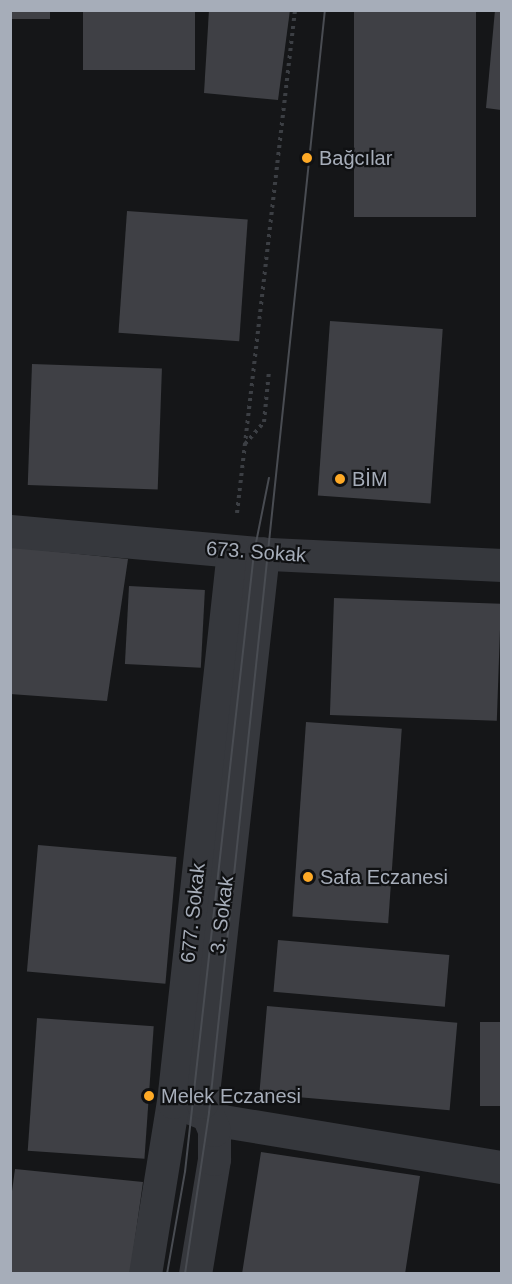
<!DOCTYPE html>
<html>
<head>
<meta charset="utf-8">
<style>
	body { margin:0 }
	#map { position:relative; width:512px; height:1284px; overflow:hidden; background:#151618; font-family:Arial,sans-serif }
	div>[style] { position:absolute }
	.building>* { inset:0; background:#3f4045; transform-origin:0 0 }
	.path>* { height:4px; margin-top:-2px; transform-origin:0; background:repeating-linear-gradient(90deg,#3c3f44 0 3px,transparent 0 7.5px) }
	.minor>* { height:33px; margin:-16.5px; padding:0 16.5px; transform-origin:16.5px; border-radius:16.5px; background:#36383d }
	.tertiary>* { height:33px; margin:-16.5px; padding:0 16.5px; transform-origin:16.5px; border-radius:16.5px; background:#36383d }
	.tram>* { height:1.5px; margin:-0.75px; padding:0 0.75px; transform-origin:0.75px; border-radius:0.75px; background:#494c52 }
	.dots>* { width:16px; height:16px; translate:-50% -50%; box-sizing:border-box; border:3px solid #101113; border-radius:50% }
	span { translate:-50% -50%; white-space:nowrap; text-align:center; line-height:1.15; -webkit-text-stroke:4.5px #101113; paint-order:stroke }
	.poi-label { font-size:20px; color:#a6adb9 }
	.left { translate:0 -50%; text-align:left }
	.street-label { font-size:20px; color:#a6adb9 }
	.frame { position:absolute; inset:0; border:12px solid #a6adb9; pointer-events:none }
</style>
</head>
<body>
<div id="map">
	<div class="building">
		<div style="left:10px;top:10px;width:40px;height:9px"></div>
		<div style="left:83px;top:10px;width:112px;height:60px"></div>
		<div style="clip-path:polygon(209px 10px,290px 10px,278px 100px,204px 93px)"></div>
		<div style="left:354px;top:10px;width:122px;height:207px"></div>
		<div style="clip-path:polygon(495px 10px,501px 10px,501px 110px,486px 108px)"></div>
		<div style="left:127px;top:211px;width:121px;height:122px;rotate:4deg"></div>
		<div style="left:330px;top:321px;width:113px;height:175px;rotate:4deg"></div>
		<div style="left:32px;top:364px;width:130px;height:121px;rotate:2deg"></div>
		<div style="clip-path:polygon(10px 547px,128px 559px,107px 701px,10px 694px)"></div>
		<div style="left:129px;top:586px;width:76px;height:78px;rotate:3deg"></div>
		<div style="left:334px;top:598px;width:167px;height:117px;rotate:2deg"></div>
		<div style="left:306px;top:722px;width:96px;height:195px;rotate:4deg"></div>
		<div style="left:38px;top:845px;width:139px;height:127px;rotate:5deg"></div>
		<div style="left:278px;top:940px;width:172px;height:52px;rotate:5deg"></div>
		<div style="left:267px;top:1006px;width:191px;height:88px;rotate:5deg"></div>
		<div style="left:37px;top:1018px;width:117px;height:133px;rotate:4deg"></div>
		<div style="left:480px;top:1022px;width:21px;height:84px"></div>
		<div style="clip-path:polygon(261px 1152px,420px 1176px,405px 1274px,242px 1274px)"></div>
		<div style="clip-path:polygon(15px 1169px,143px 1182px,130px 1274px,10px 1274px,10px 1206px)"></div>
	</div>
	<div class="path">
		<div style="left:245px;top:444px;width:29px;rotate:-49deg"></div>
		<div style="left:264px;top:422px;width:51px;rotate:-84.4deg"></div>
		<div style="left:237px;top:513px;width:506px;rotate:-83.42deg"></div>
	</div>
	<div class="minor">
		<div style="left:10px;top:531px;width:261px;rotate:5.1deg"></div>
		<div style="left:270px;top:554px;width:232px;rotate:2.7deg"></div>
		<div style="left:186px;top:1106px;width:40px;rotate:22deg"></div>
		<div style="left:223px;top:1121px;width:283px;rotate:9.4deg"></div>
	</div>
	<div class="tertiary">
		<div style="left:145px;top:1274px;width:174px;rotate:-80.8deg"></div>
		<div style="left:173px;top:1102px;width:554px;rotate:-83.79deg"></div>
		<div style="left:195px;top:1274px;width:117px;rotate:-80.6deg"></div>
		<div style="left:214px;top:1159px;width:29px;rotate:-90deg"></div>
		<div style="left:214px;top:1130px;width:30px;rotate:-113deg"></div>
		<div style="left:202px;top:1102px;width:552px;rotate:-83.66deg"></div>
	</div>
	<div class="tram">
		<div style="left:167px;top:1274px;width:104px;rotate:-80deg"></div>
		<div style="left:185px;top:1172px;width:623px;rotate:-83.64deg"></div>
		<div style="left:254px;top:553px;width:76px;rotate:-78.7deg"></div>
		<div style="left:185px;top:1274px;width:163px;rotate:-81.5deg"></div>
		<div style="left:209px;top:1113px;width:1109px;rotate:-84deg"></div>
	</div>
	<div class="dots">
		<div style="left:307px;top:158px;background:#ffaa26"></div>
		<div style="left:340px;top:479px;background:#ffaa26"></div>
		<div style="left:308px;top:877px;background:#ffaa26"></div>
		<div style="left:149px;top:1096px;background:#ffaa26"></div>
	</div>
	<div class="poi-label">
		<span class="left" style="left:319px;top:158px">Bağcılar</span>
		<span class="left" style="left:352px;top:479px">BİM</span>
		<span class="left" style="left:320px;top:877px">Safa Eczanesi</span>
		<span class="left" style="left:161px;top:1096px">Melek Eczanesi</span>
	</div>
	<div class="street-label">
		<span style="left:256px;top:552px;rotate:4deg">673. Sokak</span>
		<span style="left:193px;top:913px;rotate:-84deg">677. Sokak</span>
		<span style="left:222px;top:915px;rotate:-83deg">3. Sokak</span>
	</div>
	<div class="frame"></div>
</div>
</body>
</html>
